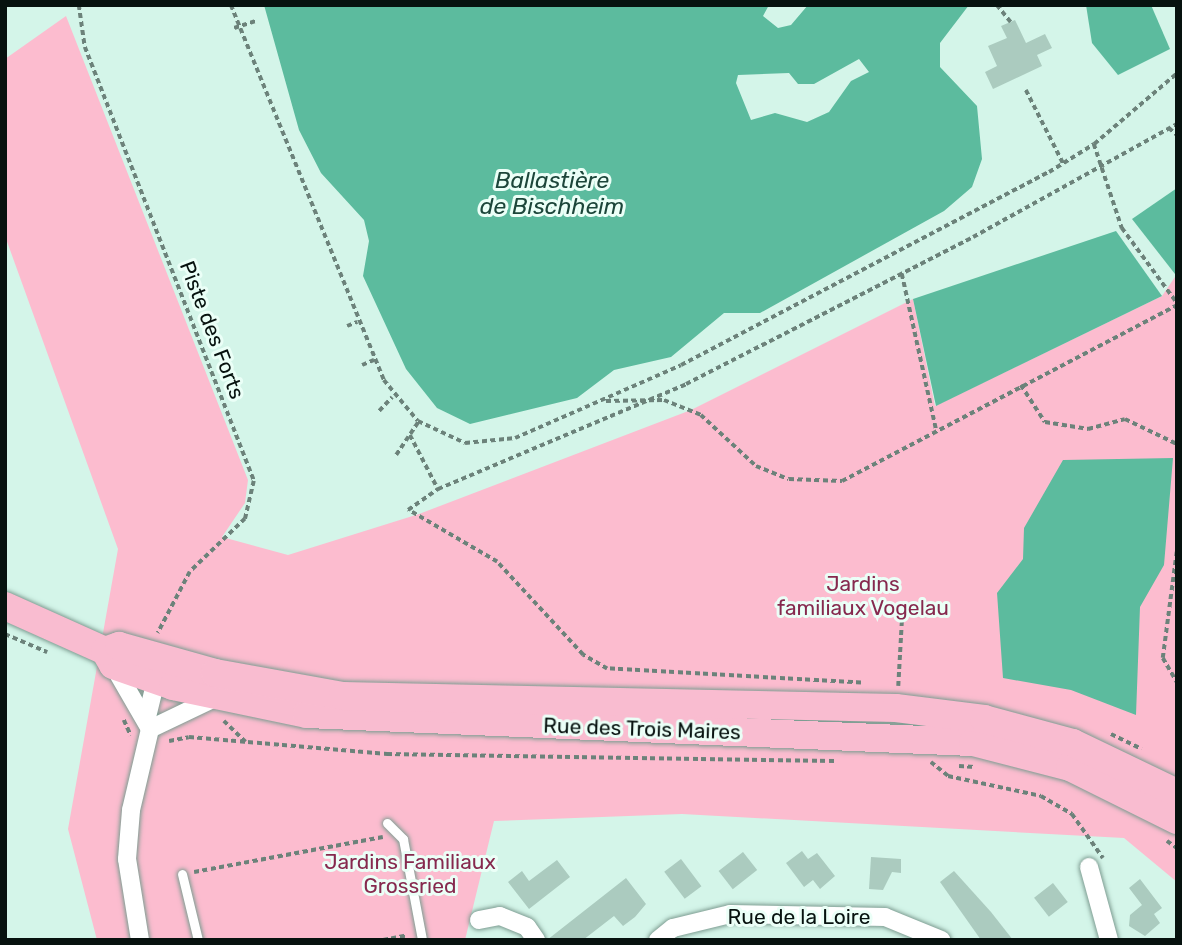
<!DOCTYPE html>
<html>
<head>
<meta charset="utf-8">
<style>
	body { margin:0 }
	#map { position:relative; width:1182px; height:945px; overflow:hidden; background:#d4f5e9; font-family:Rubik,sans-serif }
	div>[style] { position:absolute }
	.green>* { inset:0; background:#fcbccf }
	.water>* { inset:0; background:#5cbb9e }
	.building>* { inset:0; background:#abcbbf; transform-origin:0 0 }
	.path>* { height:3.5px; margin-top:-1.75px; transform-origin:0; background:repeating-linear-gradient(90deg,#6c827a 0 5px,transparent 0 8.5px) }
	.roads { filter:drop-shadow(0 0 2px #7e9d92) drop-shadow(0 0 2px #7e9d92) }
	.lane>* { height:9px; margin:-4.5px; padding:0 4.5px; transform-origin:4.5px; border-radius:4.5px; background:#fff }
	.street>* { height:18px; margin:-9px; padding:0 9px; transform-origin:9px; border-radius:9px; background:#fff }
	.primary>* { height:28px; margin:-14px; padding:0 14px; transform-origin:14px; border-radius:14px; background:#f9bcd0 }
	span { translate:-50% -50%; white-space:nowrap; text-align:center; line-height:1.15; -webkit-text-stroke:6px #ebfff7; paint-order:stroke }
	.street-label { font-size:21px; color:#07120f }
	.park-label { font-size:21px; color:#86294e }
	.water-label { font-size:23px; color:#1c463a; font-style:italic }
	.frame { position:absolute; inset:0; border:7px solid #07120f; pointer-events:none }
</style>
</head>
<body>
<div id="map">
	<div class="green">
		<div style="clip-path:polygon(66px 16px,248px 480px,245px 503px,222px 537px,288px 555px,419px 514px,691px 410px,913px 299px,935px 406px,1162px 296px,1177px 274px,1177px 882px,1124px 838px,682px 814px,494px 821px,465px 940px,97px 940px,68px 829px,118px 549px,5px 236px,5px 59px)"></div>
	</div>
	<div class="water">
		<div style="clip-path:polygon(evenodd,264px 5px,769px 5px,763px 16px,778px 28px,791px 25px,808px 5px,969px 5px,940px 43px,940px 67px,977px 106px,982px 159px,972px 187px,944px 211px,760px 313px,724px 313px,671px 357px,614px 370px,577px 398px,470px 424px,437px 408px,406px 369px,363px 276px,369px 241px,364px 220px,321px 173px,299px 130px,264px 5px,859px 59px,869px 72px,851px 81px,829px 112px,807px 122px,775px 113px,751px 120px,736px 83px,738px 75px,789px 73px,798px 84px,814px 84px,859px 59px)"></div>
		<div style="clip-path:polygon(1086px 5px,1151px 5px,1170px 49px,1118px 75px,1092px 43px)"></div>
		<div style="clip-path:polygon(1177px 188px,1177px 274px,1175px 274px,1132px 219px)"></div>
		<div style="clip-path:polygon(1116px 231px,1162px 296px,936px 406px,913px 299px)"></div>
		<div style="clip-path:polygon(1173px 458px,1164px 565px,1140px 607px,1136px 715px,1071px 690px,1003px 678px,997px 593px,1023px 559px,1024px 528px,1063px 460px)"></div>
	</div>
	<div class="building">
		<div style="clip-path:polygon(1015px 20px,1026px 43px,1045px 34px,1052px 48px,1037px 55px,1042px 66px,993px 89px,985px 72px,997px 66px,988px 46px,1007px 38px,1001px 26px)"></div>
		<div style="clip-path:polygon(802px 851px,808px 859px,817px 853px,835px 876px,820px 889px,813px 880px,804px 887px,786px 863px)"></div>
		<div style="left:743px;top:852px;width:23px;height:31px;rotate:52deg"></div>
		<div style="clip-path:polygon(871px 857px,901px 859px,901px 873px,892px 872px,883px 890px,869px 889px)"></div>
		<div style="left:681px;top:859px;width:34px;height:21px;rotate:53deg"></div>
		<div style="clip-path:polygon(557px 860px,570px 877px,529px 909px,508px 882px,522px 871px,529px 881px)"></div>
		<div style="clip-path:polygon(954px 871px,991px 912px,1013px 940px,981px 940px,940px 882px)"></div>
		<div style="clip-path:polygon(626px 878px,646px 904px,635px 917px,623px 926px,614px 916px,583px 940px,547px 940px)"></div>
		<div style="clip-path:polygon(1140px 879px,1162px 908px,1154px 914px,1160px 923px,1145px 936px,1129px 926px,1130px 915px,1142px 905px,1129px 888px)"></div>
		<div style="left:1053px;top:883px;width:24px;height:24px;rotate:52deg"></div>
	</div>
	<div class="path">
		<div style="left:79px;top:5px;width:42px;rotate:81.9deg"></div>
		<div style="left:85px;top:47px;width:466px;rotate:68.7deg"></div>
		<div style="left:254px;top:481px;width:39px;rotate:103deg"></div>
		<div style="left:245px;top:519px;width:76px;rotate:136.1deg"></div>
		<div style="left:190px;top:572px;width:69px;rotate:117.7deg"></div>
		<div style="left:231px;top:5px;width:405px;rotate:67.8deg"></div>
		<div style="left:384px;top:380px;width:53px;rotate:50.3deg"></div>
		<div style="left:418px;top:421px;width:52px;rotate:25.1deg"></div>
		<div style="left:465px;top:443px;width:50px;rotate:-5.7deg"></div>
		<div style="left:515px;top:438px;width:181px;rotate:-23.7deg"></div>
		<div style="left:681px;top:365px;width:416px;rotate:-27.7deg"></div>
		<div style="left:1049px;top:172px;width:53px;rotate:-31.9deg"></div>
		<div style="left:1094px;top:144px;width:109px;rotate:-40.5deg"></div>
		<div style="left:997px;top:5px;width:22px;rotate:51deg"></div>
		<div style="left:234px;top:28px;width:25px;rotate:-18deg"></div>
		<div style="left:1026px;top:90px;width:82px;rotate:63.1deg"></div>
		<div style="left:1169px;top:128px;width:11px;rotate:41deg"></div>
		<div style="left:1094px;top:144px;width:89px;rotate:71.6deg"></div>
		<div style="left:1122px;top:228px;width:93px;rotate:53.7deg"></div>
		<div style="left:902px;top:274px;width:159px;rotate:77.6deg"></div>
		<div style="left:347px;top:326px;width:11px;rotate:-22deg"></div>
		<div style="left:362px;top:365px;width:13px;rotate:-23deg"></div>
		<div style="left:1021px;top:385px;width:44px;rotate:57deg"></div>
		<div style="left:1045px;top:422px;width:44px;rotate:9.2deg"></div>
		<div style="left:1088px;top:429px;width:38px;rotate:-15deg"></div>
		<div style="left:1125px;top:419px;width:58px;rotate:25.7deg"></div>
		<div style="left:606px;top:401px;width:58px;rotate:-1deg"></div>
		<div style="left:664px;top:400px;width:40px;rotate:22deg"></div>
		<div style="left:701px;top:415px;width:75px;rotate:42.8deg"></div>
		<div style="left:756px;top:466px;width:35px;rotate:22deg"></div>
		<div style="left:789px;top:479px;width:53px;rotate:2.2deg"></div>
		<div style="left:842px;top:481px;width:378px;rotate:-27.7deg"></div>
		<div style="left:379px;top:411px;width:19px;rotate:-47deg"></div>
		<div style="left:410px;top:435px;width:61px;rotate:62.6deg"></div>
		<div style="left:396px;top:455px;width:40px;rotate:-56deg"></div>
		<div style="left:1177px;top:552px;width:107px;rotate:97.5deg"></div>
		<div style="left:1163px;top:658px;width:28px;rotate:60deg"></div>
		<div style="left:5px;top:634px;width:46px;rotate:23.2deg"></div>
		<div style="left:861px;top:683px;width:254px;rotate:-176.8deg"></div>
		<div style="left:607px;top:669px;width:28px;rotate:-150deg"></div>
		<div style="left:583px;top:655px;width:127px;rotate:-132.8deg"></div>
		<div style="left:497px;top:562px;width:103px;rotate:-149.7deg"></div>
		<div style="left:408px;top:510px;width:37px;rotate:-35deg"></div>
		<div style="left:438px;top:489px;width:269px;rotate:-22.9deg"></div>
		<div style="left:686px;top:384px;width:322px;rotate:-27.1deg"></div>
		<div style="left:973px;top:237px;width:233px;rotate:-29deg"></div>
		<div style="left:898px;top:686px;width:71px;rotate:-86.8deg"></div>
		<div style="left:124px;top:720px;width:17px;rotate:66deg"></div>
		<div style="left:224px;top:721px;width:30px;rotate:44deg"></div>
		<div style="left:1111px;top:734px;width:34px;rotate:26deg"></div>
		<div style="left:169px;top:741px;width:20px;rotate:-11deg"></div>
		<div style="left:189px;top:737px;width:199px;rotate:4.9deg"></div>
		<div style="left:387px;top:754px;width:448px;rotate:0.9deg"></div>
		<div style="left:931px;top:762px;width:22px;rotate:39deg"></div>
		<div style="left:948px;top:776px;width:95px;rotate:12.1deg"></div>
		<div style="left:1041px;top:796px;width:36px;rotate:30deg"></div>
		<div style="left:1072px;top:814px;width:54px;rotate:54.8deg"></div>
		<div style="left:959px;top:766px;width:16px;rotate:4deg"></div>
		<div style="left:1167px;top:841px;width:12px;rotate:35deg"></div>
		<div style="left:194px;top:872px;width:192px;rotate:-10.5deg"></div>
		<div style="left:383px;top:940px;width:25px;rotate:-11deg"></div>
	</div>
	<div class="roads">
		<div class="lane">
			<div style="left:387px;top:823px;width:23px;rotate:45deg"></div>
			<div style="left:403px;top:839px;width:103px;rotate:79.3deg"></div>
			<div style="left:182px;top:874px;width:68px;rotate:76.4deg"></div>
		</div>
		<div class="street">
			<div style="left:113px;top:665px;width:74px;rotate:60deg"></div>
			<div style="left:150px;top:729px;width:76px;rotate:-25.6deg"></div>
			<div style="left:146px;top:721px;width:50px;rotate:-76.2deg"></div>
			<div style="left:1089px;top:867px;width:76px;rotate:74.7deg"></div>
			<div style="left:479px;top:920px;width:21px;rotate:-11deg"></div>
			<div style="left:500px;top:916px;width:29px;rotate:22deg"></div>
			<div style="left:527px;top:927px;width:16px;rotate:55deg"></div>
			<div style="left:140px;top:940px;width:82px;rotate:-99.1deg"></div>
			<div style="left:127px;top:859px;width:49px;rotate:-85.3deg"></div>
			<div style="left:131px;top:810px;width:83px;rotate:-76.8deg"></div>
			<div style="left:658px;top:940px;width:19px;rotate:-39deg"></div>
			<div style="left:673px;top:928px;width:59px;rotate:-13.8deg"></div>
			<div style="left:730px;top:914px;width:155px;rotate:1.1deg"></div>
			<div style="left:885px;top:917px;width:61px;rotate:22.3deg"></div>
		</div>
		<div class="primary">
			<div style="left:5px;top:606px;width:110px;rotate:24.2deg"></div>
			<div style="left:105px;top:651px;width:16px;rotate:60deg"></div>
			<div style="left:113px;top:665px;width:64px;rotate:19.3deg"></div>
			<div style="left:173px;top:686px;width:137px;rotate:11.8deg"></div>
			<div style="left:307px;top:714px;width:667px;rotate:2.41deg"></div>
			<div style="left:973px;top:742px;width:100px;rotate:14.5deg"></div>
			<div style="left:1070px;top:767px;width:119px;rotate:26.4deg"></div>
			<div style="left:105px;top:651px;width:15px;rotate:-20deg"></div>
			<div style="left:119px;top:646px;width:100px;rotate:15.7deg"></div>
			<div style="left:215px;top:673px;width:130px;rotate:10.2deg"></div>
			<div style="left:343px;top:696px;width:553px;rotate:1.24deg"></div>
			<div style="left:896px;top:708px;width:89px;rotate:7.1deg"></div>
			<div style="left:984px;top:719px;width:92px;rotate:15.1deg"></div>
			<div style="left:1073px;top:743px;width:115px;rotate:25.7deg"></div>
		</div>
	</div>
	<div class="street-label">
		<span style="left:212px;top:330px;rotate:69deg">Piste des Forts</span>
		<span style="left:642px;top:729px;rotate:2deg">Rue des Trois Maires</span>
		<span style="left:799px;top:917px">Rue de la Loire</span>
	</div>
	<div class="park-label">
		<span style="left:863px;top:596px">Jardins<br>familiaux Vogelau</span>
		<span style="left:410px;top:874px">Jardins Familiaux<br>Grossried</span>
	</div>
	<div class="water-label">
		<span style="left:552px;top:193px">Ballastière<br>de Bischheim</span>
	</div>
	<div class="frame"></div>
</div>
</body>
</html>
